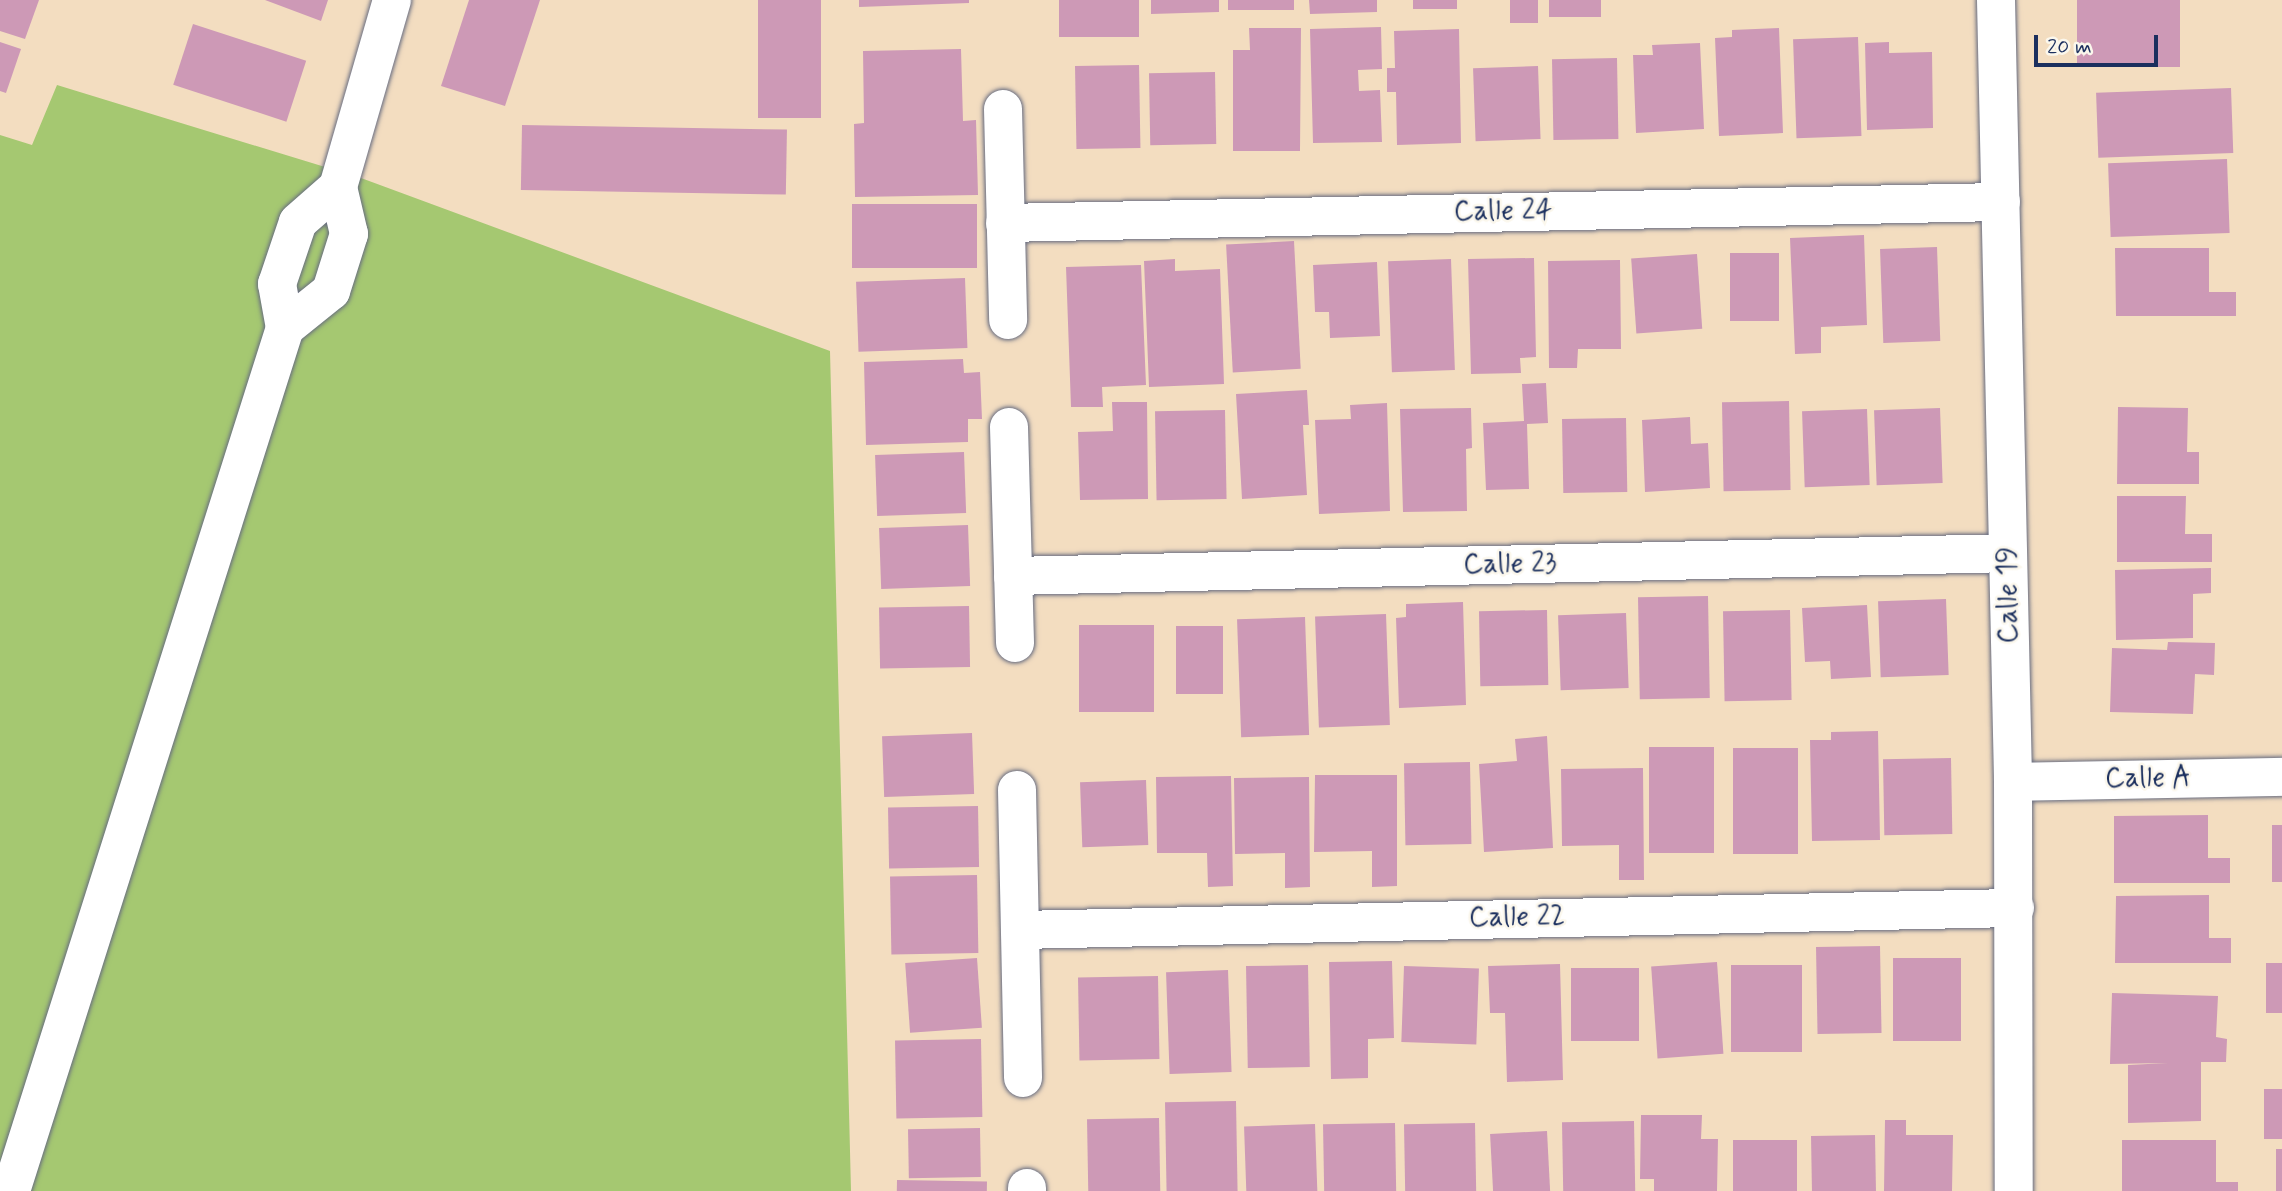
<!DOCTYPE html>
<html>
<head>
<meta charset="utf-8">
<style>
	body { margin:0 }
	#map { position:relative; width:2282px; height:1191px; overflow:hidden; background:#f3ddc0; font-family:Mynerve,sans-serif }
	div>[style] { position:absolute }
	.green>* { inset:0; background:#a5c871 }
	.building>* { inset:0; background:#cd99b6; transform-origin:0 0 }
	.roads { filter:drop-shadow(0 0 2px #676c80) drop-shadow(0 0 2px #676c80) }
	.minor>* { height:38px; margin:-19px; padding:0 19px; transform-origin:19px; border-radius:19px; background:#fff }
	span { translate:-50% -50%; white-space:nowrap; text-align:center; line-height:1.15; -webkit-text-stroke:5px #fbf7ec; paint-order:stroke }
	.street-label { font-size:28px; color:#1b2f5e }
	.scale { position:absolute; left:2034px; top:35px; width:124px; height:32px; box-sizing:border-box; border:4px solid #1b2f5e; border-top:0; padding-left:9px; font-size:21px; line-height:24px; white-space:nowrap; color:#1b2f5e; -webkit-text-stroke:5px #fbf7ec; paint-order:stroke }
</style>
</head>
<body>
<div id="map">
	<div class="green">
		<div style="clip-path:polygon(57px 85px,361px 178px,830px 351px,851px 1191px,0 1191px,0 135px,32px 145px)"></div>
	</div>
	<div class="building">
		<div style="clip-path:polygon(0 0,39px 0,25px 39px,0 31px)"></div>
		<div style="clip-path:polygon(265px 0,328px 0,321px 21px)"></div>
		<div style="clip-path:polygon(469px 0,540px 0,505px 106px,441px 86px)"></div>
		<div style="left:758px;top:0;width:63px;height:118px"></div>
		<div style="clip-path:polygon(859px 0,969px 0,969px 3px,859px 7px)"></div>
		<div style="left:1059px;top:0;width:80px;height:37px"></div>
		<div style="clip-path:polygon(1151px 0,1219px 0,1219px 12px,1151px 14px)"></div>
		<div style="left:1228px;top:0;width:66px;height:10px"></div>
		<div style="clip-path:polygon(1309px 0,1377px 0,1377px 12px,1310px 14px)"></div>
		<div style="left:1413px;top:0;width:44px;height:9px"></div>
		<div style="left:1510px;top:0;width:28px;height:23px"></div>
		<div style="left:1549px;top:0;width:52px;height:17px"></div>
		<div style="left:2077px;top:0;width:103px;height:67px"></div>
		<div style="left:193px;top:24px;width:119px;height:64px;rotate:18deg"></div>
		<div style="clip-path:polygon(1381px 27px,1382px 69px,1358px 70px,1359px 91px,1380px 90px,1382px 142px,1313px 143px,1310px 29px)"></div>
		<div style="clip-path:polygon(1249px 28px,1301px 28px,1300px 151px,1233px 151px,1233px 50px,1250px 50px)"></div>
		<div style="clip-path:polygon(1779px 28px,1783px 133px,1719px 136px,1715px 38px,1732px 37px,1732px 30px)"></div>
		<div style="clip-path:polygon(1459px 29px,1461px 143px,1397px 145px,1396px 92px,1387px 92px,1387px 68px,1395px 68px,1394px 31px)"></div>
		<div style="left:1858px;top:37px;width:99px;height:65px;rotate:88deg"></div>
		<div style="clip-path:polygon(0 42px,21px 49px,6px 93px,0 91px)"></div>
		<div style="clip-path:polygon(1889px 42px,1889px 53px,1932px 52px,1933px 128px,1867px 130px,1865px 43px)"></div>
		<div style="clip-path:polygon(1700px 43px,1704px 129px,1636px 133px,1633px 55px,1653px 55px,1652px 45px)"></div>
		<div style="clip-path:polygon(961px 49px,963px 121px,976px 120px,978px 195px,855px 197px,854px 124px,864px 123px,863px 51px)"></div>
		<div style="left:1617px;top:58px;width:81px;height:65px;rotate:89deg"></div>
		<div style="left:1139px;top:65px;width:83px;height:64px;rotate:89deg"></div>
		<div style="left:1538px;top:66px;width:73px;height:65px;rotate:88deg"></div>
		<div style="left:1215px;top:72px;width:72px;height:66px;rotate:89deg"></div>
		<div style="left:2231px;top:88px;width:65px;height:135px;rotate:88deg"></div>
		<div style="left:522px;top:125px;width:265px;height:65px;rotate:1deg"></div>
		<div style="left:2227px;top:159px;width:74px;height:119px;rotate:88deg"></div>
		<div style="left:977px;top:204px;width:64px;height:125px;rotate:90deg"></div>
		<div style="clip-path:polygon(1864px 235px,1867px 325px,1821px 327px,1821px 353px,1795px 354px,1790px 238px)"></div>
		<div style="left:1294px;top:241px;width:128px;height:68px;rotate:87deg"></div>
		<div style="left:1937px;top:247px;width:94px;height:57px;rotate:88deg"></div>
		<div style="clip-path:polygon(2115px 248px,2209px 248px,2209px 292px,2236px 292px,2236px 316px,2116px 316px)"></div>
		<div style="left:1779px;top:253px;width:68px;height:49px;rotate:90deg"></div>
		<div style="left:1697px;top:254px;width:75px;height:66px;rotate:86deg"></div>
		<div style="clip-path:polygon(1534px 258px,1536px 357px,1520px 358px,1521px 373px,1471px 374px,1468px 259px)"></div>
		<div style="clip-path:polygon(1175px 259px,1175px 271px,1220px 269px,1224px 384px,1149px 387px,1144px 261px)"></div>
		<div style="left:1451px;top:259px;width:111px;height:63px;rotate:88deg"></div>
		<div style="clip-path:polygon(1620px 260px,1621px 349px,1578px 349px,1577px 368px,1549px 368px,1548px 261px)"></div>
		<div style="clip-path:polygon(1377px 262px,1380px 336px,1330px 338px,1329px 312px,1315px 312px,1313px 265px)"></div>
		<div style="clip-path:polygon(1141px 265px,1146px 385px,1102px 387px,1103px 407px,1071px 407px,1066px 267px)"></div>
		<div style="left:965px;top:278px;width:70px;height:109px;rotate:88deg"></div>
		<div style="clip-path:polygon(963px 359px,964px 373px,980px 372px,982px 419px,968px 419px,968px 442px,866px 445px,864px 362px)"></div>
		<div style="clip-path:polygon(1546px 383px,1548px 423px,1527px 424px,1529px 489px,1486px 490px,1483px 423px,1524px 421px,1522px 384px)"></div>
		<div style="clip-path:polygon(1307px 390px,1309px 425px,1303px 425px,1307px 495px,1242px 499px,1236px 394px)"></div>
		<div style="left:1789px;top:401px;width:89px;height:67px;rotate:89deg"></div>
		<div style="clip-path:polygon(1112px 402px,1147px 402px,1148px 499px,1080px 500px,1078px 432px,1113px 431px)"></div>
		<div style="clip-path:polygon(1387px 403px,1390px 511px,1319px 514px,1315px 420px,1351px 419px,1350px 405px)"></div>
		<div style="clip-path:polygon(2118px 407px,2188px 408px,2187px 452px,2199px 452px,2199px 484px,2117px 484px)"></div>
		<div style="clip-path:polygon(1471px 408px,1472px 448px,1466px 449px,1467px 511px,1403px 512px,1400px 409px)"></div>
		<div style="left:1940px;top:408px;width:75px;height:66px;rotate:88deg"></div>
		<div style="left:1867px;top:409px;width:76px;height:65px;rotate:88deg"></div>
		<div style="left:1225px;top:410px;width:89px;height:70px;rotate:89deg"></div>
		<div style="clip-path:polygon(1690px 417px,1691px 444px,1708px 443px,1710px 488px,1645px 492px,1642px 420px)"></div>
		<div style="left:1626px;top:418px;width:74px;height:64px;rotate:89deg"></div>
		<div style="left:964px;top:452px;width:61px;height:89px;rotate:88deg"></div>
		<div style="clip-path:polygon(2117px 496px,2186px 496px,2185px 534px,2212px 534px,2212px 562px,2117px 562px)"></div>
		<div style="left:968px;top:525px;width:61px;height:89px;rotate:88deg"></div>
		<div style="clip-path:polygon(2211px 568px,2211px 593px,2193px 594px,2193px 638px,2116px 640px,2115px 570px)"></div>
		<div style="left:1708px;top:596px;width:102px;height:70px;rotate:89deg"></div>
		<div style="left:1946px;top:599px;width:76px;height:68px;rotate:88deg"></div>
		<div style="clip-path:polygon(1463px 602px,1466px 705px,1399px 708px,1396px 618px,1406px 617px,1406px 604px)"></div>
		<div style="clip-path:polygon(1867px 605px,1871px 677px,1831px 679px,1830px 661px,1805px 662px,1802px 608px)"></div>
		<div style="left:969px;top:606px;width:61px;height:90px;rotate:89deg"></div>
		<div style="left:1547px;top:610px;width:75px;height:68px;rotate:89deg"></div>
		<div style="left:1790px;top:610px;width:90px;height:67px;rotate:89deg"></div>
		<div style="left:1626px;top:613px;width:75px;height:68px;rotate:88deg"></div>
		<div style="left:1386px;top:614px;width:111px;height:71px;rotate:88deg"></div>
		<div style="left:1305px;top:617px;width:118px;height:68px;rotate:88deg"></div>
		<div style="left:1079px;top:625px;width:75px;height:87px"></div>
		<div style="left:1176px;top:626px;width:47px;height:68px"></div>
		<div style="clip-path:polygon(2168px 642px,2215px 643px,2214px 675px,2195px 674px,2193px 714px,2110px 712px,2112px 648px,2167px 650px)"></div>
		<div style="clip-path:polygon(1878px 731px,1880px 840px,1812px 841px,1810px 740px,1831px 740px,1831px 732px)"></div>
		<div style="left:972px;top:733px;width:61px;height:90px;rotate:88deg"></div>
		<div style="clip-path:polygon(1547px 736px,1553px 848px,1484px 852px,1479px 764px,1517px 761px,1515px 739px)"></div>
		<div style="left:1714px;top:747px;width:106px;height:65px;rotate:90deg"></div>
		<div style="left:1798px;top:748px;width:106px;height:65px;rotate:90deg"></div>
		<div style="left:1951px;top:758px;width:76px;height:68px;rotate:89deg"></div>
		<div style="left:1470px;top:762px;width:82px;height:66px;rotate:89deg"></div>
		<div style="clip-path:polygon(1643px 768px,1644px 880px,1619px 880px,1619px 845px,1562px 846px,1561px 769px)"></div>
		<div style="clip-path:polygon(1315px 775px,1397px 775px,1397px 886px,1372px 887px,1372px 851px,1314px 852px)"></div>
		<div style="clip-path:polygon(1231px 776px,1233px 886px,1208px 887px,1207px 853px,1157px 853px,1156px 777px)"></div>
		<div style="clip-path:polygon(1309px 777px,1310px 887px,1285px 888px,1285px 853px,1235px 854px,1234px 778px)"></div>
		<div style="left:1146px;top:780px;width:65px;height:66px;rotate:88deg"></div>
		<div style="left:978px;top:806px;width:61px;height:90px;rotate:89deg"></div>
		<div style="clip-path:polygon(2208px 815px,2208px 858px,2230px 858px,2230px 883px,2114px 883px,2114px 816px)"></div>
		<div style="left:2272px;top:825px;width:10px;height:57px"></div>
		<div style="left:977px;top:875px;width:78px;height:87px;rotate:89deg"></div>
		<div style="clip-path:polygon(2209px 895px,2209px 938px,2231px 938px,2231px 963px,2115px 963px,2116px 896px)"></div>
		<div style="left:1880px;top:946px;width:87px;height:64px;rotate:89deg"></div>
		<div style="left:977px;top:958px;width:70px;height:72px;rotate:86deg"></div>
		<div style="left:1893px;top:958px;width:68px;height:83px"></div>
		<div style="clip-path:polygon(1392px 961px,1394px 1038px,1368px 1039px,1368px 1078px,1331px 1079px,1329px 962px)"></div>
		<div style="left:1717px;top:962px;width:92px;height:66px;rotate:86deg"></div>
		<div style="left:2266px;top:963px;width:16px;height:50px"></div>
		<div style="clip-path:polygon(1560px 964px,1563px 1080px,1507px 1082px,1505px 1013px,1490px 1013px,1488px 966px)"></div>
		<div style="left:1308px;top:965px;width:102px;height:62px;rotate:89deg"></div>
		<div style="left:1731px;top:965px;width:71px;height:87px"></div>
		<div style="left:1404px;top:966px;width:75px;height:76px;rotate:2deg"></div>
		<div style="left:1571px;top:968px;width:68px;height:73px"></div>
		<div style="left:1228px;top:970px;width:102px;height:62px;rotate:88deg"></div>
		<div style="left:1158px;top:976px;width:83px;height:80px;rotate:89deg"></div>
		<div style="clip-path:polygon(2112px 993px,2218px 996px,2216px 1037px,2227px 1039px,2226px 1062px,2201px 1062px,2201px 1121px,2128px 1123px,2128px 1065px,2168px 1063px,2110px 1064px)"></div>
		<div style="left:981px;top:1039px;width:78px;height:86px;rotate:89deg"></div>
		<div style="left:2264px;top:1089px;width:18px;height:50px"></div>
		<div style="left:1236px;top:1101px;width:90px;height:71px;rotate:89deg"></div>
		<div style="clip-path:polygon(1641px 1115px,1702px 1115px,1701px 1139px,1718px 1139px,1717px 1191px,1654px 1191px,1654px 1179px,1640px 1179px)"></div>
		<div style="left:1159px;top:1118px;width:73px;height:72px;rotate:89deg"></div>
		<div style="clip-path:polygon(1885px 1120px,1906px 1120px,1906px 1135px,1953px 1135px,1952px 1191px,1884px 1191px)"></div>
		<div style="left:1634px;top:1121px;width:70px;height:72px;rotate:89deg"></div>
		<div style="left:1395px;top:1123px;width:68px;height:72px;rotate:89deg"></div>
		<div style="left:1475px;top:1123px;width:68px;height:71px;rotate:89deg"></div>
		<div style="left:1315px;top:1124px;width:67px;height:71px;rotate:88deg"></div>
		<div style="left:980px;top:1128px;width:49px;height:72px;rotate:89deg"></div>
		<div style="left:1547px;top:1131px;width:60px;height:57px;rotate:87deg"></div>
		<div style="left:1875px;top:1135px;width:56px;height:64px;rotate:89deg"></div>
		<div style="left:1797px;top:1140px;width:51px;height:64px;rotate:90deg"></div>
		<div style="clip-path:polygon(2122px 1140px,2216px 1140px,2216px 1182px,2238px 1182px,2238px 1191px,2122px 1191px)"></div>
		<div style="left:2276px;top:1149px;width:6px;height:42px"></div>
		<div style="left:897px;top:1180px;width:90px;height:11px;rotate:1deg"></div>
	</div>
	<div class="roads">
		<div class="minor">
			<div style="left:1996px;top:0;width:782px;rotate:88.75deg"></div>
			<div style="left:2013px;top:782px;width:409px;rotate:89.9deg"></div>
			<div style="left:1003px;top:109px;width:211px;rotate:88.6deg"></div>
			<div style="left:1005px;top:223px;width:996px;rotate:-1.21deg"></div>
			<div style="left:285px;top:328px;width:59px;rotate:-38.8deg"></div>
			<div style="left:331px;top:291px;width:60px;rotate:-72.5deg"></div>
			<div style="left:349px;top:234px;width:48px;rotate:-103.2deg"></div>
			<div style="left:338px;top:187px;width:195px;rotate:-73.9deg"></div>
			<div style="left:1009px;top:427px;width:216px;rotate:88.4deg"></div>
			<div style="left:1013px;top:576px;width:995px;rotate:-1.32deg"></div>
			<div style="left:2013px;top:782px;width:269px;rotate:-1.1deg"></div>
			<div style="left:1017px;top:790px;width:288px;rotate:88.8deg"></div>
			<div style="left:1020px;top:930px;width:995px;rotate:-1.27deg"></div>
			<div style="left:11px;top:1191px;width:905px;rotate:-72.39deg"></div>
			<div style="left:285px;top:328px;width:45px;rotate:-100.3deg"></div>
			<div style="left:277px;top:284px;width:65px;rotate:-71.3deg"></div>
			<div style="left:298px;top:222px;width:53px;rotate:-41.2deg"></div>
			<div style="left:1027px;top:1191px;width:3px;rotate:-90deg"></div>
		</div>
	</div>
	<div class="street-label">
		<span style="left:1503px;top:212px;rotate:-1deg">Calle 24</span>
		<span style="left:1510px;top:565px;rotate:-1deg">Calle 23</span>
		<span style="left:2009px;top:595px;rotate:-91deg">Calle 19</span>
		<span style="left:2148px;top:779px;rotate:-1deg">Calle A</span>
		<span style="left:1517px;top:918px;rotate:-1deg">Calle 22</span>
	</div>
	<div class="scale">20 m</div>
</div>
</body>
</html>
